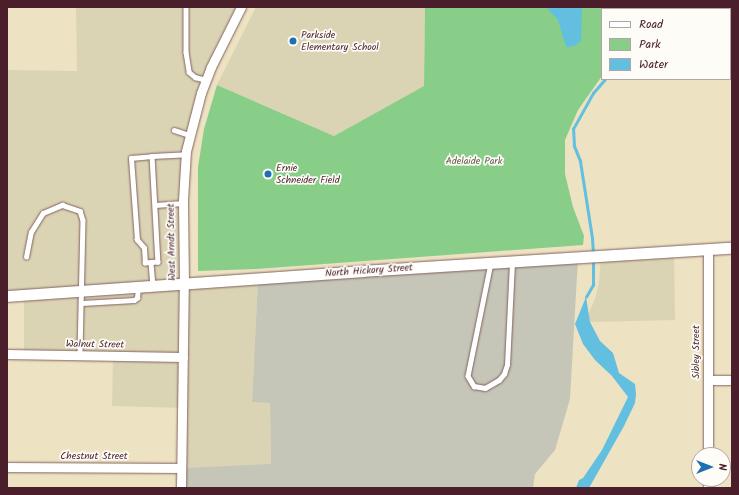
<!DOCTYPE html>
<html>
<head>
<meta charset="utf-8">
<style>
	body { margin:0 }
	#map { position:relative; width:739px; height:495px; overflow:hidden; background:#ede2c2; font-family:Kalam,sans-serif }
	div>[style] { position:absolute }
	.built>* { inset:0; background:#dbd4b4 }
	.industrial>* { inset:0; background:#c5c5b8 }
	.green>* { inset:0; background:#88ce88 }
	.water>* { inset:0; background:#62bfe0 }
	.stream>* { height:2.5px; margin:-1.25px; padding:0 1.25px; transform-origin:1.25px; border-radius:1.25px; background:#62bfe0 }
	.roads { filter:drop-shadow(0 0 1px #836360) drop-shadow(0 0 1px #836360) }
	.service>* { height:4.5px; margin:-2.25px; padding:0 2.25px; transform-origin:2.25px; border-radius:2.25px; background:#fff }
	.minor>* { height:9px; margin:-4.5px; padding:0 4.5px; transform-origin:4.5px; border-radius:4.5px; background:#fff }
	.tertiary>* { height:11px; margin:-5.5px; padding:0 5.5px; transform-origin:5.5px; border-radius:5.5px; background:#fff }
	.dots>* { width:11px; height:11px; translate:-50% -50%; box-sizing:border-box; border:2px solid #fdfcf7; border-radius:50% }
	span { translate:-50% -50%; white-space:nowrap; text-align:center; line-height:1.15; -webkit-text-stroke:3.5px #fdfcf7; paint-order:stroke }
	.poi-label { font-size:10px; color:#4a1f2b }
	.left { translate:0 -50%; text-align:left }
	.park-label { font-size:10px; color:#605c4c }
	.street-label { font-size:10px; color:#4a1f2b }
	.frame { position:absolute; inset:0; border:8px solid #4a1f2b; pointer-events:none }
	.legend { position:absolute; left:601px; top:8px; width:130px; height:72px; box-sizing:border-box; background:#fdfcf7; border:1px solid #b5a4a5; margin:0; padding:5px 7px; list-style:none; font-size:12px; color:#4a1f2b }
	.legend li { display:flex; align-items:center; gap:8px; height:20px }
	.legend b { width:20px; border:1px solid #b5a4a5 }
	.north { position:absolute; left:691px; top:447px; width:40px; height:40px; box-sizing:border-box; background:#fdfcf7; border:1px solid #b5a4a5; border-radius:50%; rotate:90deg; font-size:11px; font-weight:700; line-height:16px; text-align:center; color:#4a1f2b }
	.north::after { content:''; display:block; margin:auto; width:14px; height:18px; background:#1f6fb2; clip-path:polygon(50% 0,100% 100%,50% 72%,0 100%) }
</style>
</head>
<body>
<div id="map">
	<div class="built">
		<div style="clip-path:polygon(76px 7px,241px 7px,216px 58px,189px 135px,184px 284px,258px 279px,252px 401px,270px 403px,271px 465px,181px 468px,182px 408px,112px 406px,113px 356px,24px 354px,24px 295px,7px 296px,7px 70px,77px 71px)"></div>
		<div style="clip-path:polygon(256px 7px,425px 7px,424px 86px,334px 136px,217px 85px)"></div>
		<div style="clip-path:polygon(674px 252px,675px 320px,590px 322px,588px 315px,595px 299px,599px 283px,601px 256px)"></div>
	</div>
	<div class="industrial">
		<div style="clip-path:polygon(578px 258px,570px 399px,555px 450px,535px 474px,533px 488px,181px 488px,181px 468px,271px 464px,270px 403px,252px 402px,258px 279px)"></div>
	</div>
	<div class="green">
		<div style="clip-path:polygon(425px 7px,641px 7px,640px 9px,602px 9px,602px 76px,578px 110px,565px 140px,565px 174px,573px 207px,584px 236px,583px 245px,256px 269px,198px 271px,198px 167px,204px 129px,217px 85px,334px 136px,424px 86px)"></div>
	</div>
	<div class="water">
		<div style="clip-path:polygon(546px 7px,582px 7px,581px 41px,575px 46px,566px 47px,558px 20px)"></div>
		<div style="clip-path:polygon(586px 297px,590px 322px,600px 341px,613px 353px,619px 373px,635px 384px,636px 394px,635px 403px,624px 426px,589px 488px,576px 488px,579px 480px,583px 478px,602px 450px,628px 397px,612px 376px,595px 360px,583px 344px,575px 324px)"></div>
	</div>
	<div class="stream">
		<div style="left:644px;top:9px;width:2px;rotate:-63deg"></div>
		<div style="left:593px;top:253px;width:15px;rotate:-94deg"></div>
		<div style="left:592px;top:238px;width:78px;rotate:-98.9deg"></div>
		<div style="left:580px;top:161px;width:16px;rotate:-112deg"></div>
		<div style="left:574px;top:146px;width:17px;rotate:-93deg"></div>
		<div style="left:573px;top:129px;width:41px;rotate:-60.9deg"></div>
		<div style="left:593px;top:93px;width:18px;rotate:-49deg"></div>
		<div style="left:586px;top:297px;width:14px;rotate:-60deg"></div>
		<div style="left:593px;top:285px;width:25px;rotate:-90deg"></div>
	</div>
	<div class="roads">
		<div class="service">
			<div style="left:186px;top:7px;width:45px;rotate:90deg"></div>
			<div style="left:186px;top:52px;width:20px;rotate:81deg"></div>
			<div style="left:189px;top:72px;width:8px;rotate:40deg"></div>
			<div style="left:195px;top:77px;width:11px;rotate:15deg"></div>
			<div style="left:174px;top:130px;width:16px;rotate:18deg"></div>
			<div style="left:152px;top:156px;width:106px;rotate:86.8deg"></div>
			<div style="left:158px;top:262px;width:13px;rotate:176deg"></div>
			<div style="left:145px;top:263px;width:15px;rotate:-94deg"></div>
			<div style="left:144px;top:248px;width:11px;rotate:-131deg"></div>
			<div style="left:137px;top:240px;width:82px;rotate:-94.2deg"></div>
			<div style="left:131px;top:158px;width:21px;rotate:-5deg"></div>
			<div style="left:152px;top:156px;width:34px;rotate:-3deg"></div>
			<div style="left:155px;top:205px;width:28px;rotate:-4deg"></div>
			<div style="left:26px;top:257px;width:25px;rotate:-79deg"></div>
			<div style="left:31px;top:232px;width:22px;rotate:-58deg"></div>
			<div style="left:43px;top:213px;width:21px;rotate:-23deg"></div>
			<div style="left:62px;top:205px;width:19px;rotate:18deg"></div>
			<div style="left:80px;top:211px;width:9px;rotate:72deg"></div>
			<div style="left:83px;top:220px;width:135px;rotate:91.3deg"></div>
			<div style="left:151px;top:263px;width:22px;rotate:85deg"></div>
			<div style="left:491px;top:263px;width:115px;rotate:101.5deg"></div>
			<div style="left:468px;top:376px;width:12px;rotate:59deg"></div>
			<div style="left:474px;top:386px;width:11px;rotate:10deg"></div>
			<div style="left:485px;top:388px;width:16px;rotate:-30deg"></div>
			<div style="left:499px;top:380px;width:8px;rotate:-50deg"></div>
			<div style="left:504px;top:374px;width:9px;rotate:-72deg"></div>
			<div style="left:507px;top:365px;width:103px;rotate:-87.2deg"></div>
			<div style="left:82px;top:303px;width:52px;rotate:-3.3deg"></div>
			<div style="left:134px;top:300px;width:4px;rotate:-34deg"></div>
			<div style="left:137px;top:298px;width:11px;rotate:-85deg"></div>
		</div>
		<div class="minor">
			<div style="left:7px;top:354px;width:176px;rotate:1deg"></div>
			<div style="left:708px;top:380px;width:24px"></div>
			<div style="left:708px;top:455px;width:206px;rotate:-90deg"></div>
			<div style="left:7px;top:467px;width:174px;rotate:0.3deg"></div>
			<div style="left:181px;top:488px;width:204px;rotate:-89.2deg"></div>
			<div style="left:184px;top:284px;width:84px;rotate:-90.7deg"></div>
			<div style="left:183px;top:200px;width:49px;rotate:-86.5deg"></div>
			<div style="left:186px;top:151px;width:60px;rotate:-75.5deg"></div>
			<div style="left:201px;top:93px;width:28px;rotate:-69deg"></div>
			<div style="left:211px;top:67px;width:67px;rotate:-63.4deg"></div>
			<div style="left:708px;top:488px;width:9px;rotate:-90deg"></div>
		</div>
		<div class="tertiary">
			<div style="left:7px;top:296px;width:356px;rotate:-4deg"></div>
			<div style="left:362px;top:271px;width:371px;rotate:-3.6deg"></div>
		</div>
	</div>
	<div class="dots">
		<div style="left:293px;top:41px;background:#1f6fb2"></div>
		<div style="left:268px;top:174px;background:#1f6fb2"></div>
	</div>
	<div class="poi-label">
		<span class="left" style="left:301px;top:41px">Parkside<br>Elementary School</span>
		<span class="left" style="left:276px;top:174px">Ernie<br>Schneider Field</span>
	</div>
	<div class="park-label">
		<span style="left:474px;top:162px">Adelaide Park</span>
	</div>
	<div class="street-label">
		<span style="left:172px;top:242px;rotate:-91deg">West Arndt Street</span>
		<span style="left:369px;top:271px;rotate:-4deg">North Hickory Street</span>
		<span style="left:95px;top:345px;rotate:1deg">Walnut Street</span>
		<span style="left:697px;top:352px;rotate:-90deg">Sibley Street</span>
		<span style="left:94px;top:457px">Chestnut Street</span>
	</div>
	<div class="frame"></div>
	<ul class="legend">
	<li><b style="height:5px;background:#fff"></b>Road</li>
	<li><b style="height:11px;background:#88ce88"></b>Park</li>
	<li><b style="height:11px;background:#62bfe0"></b>Water</li>
	</ul>
	<div class="north">N</div>
</div>
</body>
</html>
